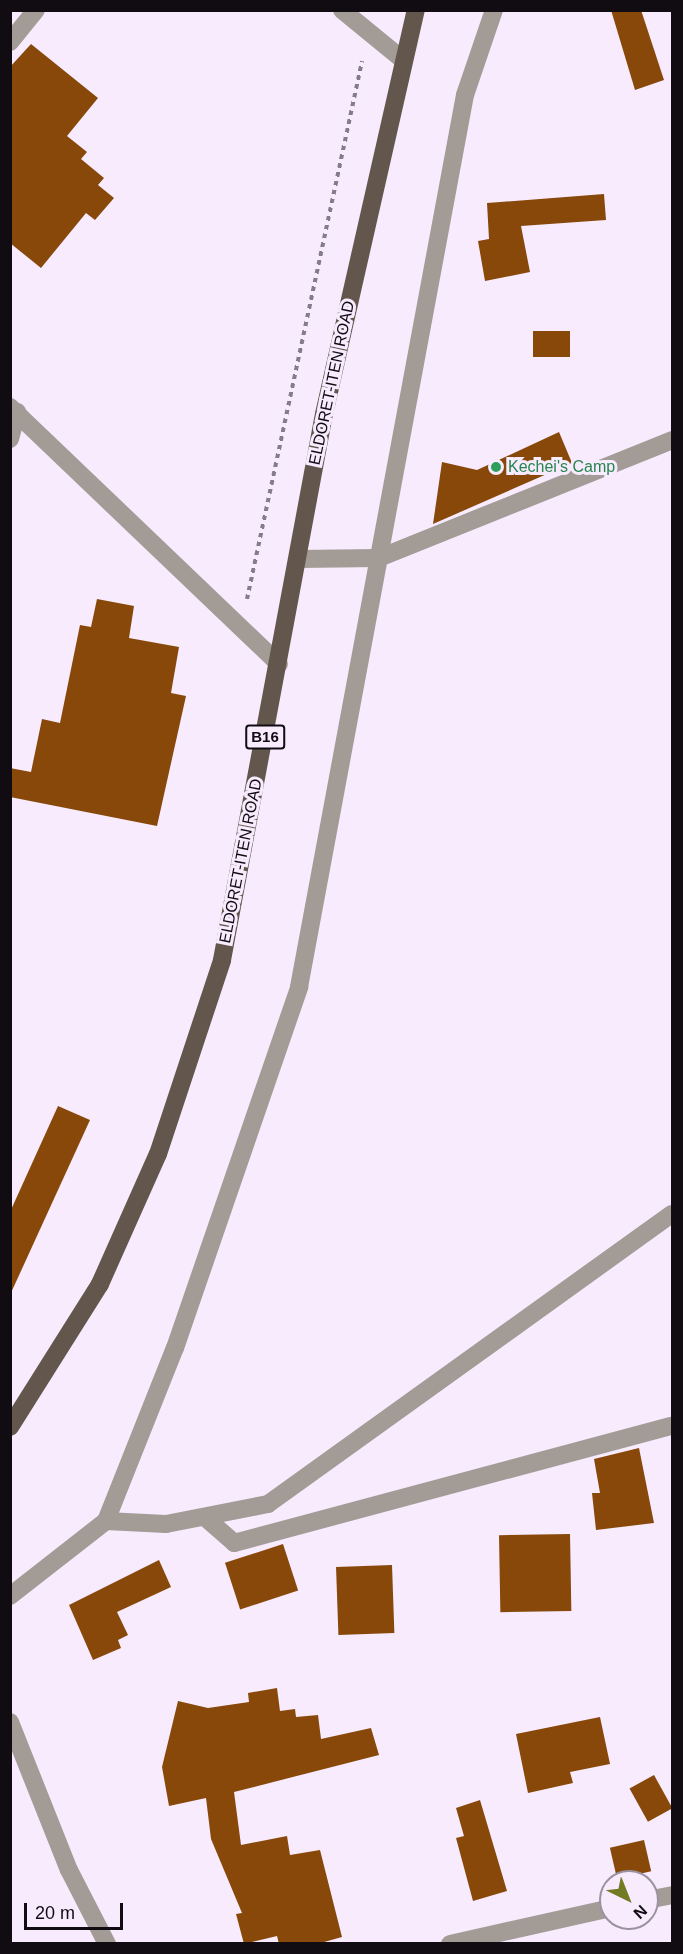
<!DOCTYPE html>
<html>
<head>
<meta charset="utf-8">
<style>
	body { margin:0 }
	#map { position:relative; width:683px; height:1954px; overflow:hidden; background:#f7ebfd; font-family:Helvetica,sans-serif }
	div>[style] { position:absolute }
	.building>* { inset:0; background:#874809; transform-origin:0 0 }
	.path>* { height:4px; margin-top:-2px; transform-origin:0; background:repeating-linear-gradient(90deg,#847c88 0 4.5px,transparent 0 9px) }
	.minor>* { height:18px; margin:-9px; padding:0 9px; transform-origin:9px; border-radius:9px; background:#a39c96 }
	.major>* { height:18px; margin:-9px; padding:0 9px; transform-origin:9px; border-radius:9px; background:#63574d }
	.dots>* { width:16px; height:16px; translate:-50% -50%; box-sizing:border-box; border:3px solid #f7ebfd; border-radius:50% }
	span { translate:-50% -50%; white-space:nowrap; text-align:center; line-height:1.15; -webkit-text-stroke:6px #f7ebfd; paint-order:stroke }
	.shield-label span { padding:2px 4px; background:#f7ebfd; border:2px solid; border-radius:4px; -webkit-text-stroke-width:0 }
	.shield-label { font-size:15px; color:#100c12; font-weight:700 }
	.street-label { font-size:16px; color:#100c12 }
	.leisure-label { font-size:16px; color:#27864d }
	.left { translate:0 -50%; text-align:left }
	.frame { position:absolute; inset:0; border:12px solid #100c12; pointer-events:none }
	.north { position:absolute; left:599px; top:1870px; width:60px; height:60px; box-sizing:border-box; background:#f7ebfd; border:2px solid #9b929f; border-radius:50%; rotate:137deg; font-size:16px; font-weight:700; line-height:24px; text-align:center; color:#100c12 }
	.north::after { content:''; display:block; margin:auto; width:21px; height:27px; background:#737a24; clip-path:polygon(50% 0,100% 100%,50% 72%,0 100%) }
	.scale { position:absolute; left:24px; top:1903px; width:99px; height:27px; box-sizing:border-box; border:3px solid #100c12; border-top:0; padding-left:8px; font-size:18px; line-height:21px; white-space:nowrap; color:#100c12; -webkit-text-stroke:4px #f7ebfd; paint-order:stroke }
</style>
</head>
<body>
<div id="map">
	<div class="building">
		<div style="clip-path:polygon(611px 10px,641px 10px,664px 80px,635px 90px)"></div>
		<div style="clip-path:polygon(31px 44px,98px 98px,67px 136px,87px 152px,81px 159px,104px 178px,98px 185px,114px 198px,95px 220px,86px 213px,41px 268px,10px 243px,10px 67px)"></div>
		<div style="clip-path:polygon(604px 194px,606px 220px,521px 226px,530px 272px,485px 281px,478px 241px,489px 239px,487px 203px)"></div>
		<div style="left:570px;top:331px;width:26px;height:37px;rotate:90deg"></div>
		<div style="clip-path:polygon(559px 432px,572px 463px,433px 524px,442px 462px,477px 470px)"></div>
		<div style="clip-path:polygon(97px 599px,134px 606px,129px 638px,179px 647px,171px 693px,186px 696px,157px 826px,10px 797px,10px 768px,31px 772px,42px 719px,60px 723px,80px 625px,91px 627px)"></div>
		<div style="clip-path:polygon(58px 1106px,90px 1120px,10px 1295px,10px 1212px)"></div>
		<div style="clip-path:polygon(639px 1448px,654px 1523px,596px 1530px,592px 1493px,600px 1493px,594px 1459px)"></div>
		<div style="left:570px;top:1534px;width:77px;height:71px;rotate:89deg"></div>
		<div style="left:283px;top:1544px;width:49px;height:61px;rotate:72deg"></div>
		<div style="clip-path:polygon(159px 1560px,171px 1587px,117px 1612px,128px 1635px,118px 1640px,121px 1648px,93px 1660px,69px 1605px)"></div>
		<div style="left:392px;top:1565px;width:68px;height:56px;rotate:88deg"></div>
		<div style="clip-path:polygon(277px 1688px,280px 1711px,295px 1709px,296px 1717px,318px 1715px,321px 1739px,371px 1728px,379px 1755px,234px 1792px,241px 1845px,287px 1836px,290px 1855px,320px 1850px,342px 1937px,317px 1944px,279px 1944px,277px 1936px,244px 1944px,236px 1914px,242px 1913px,211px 1839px,206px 1798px,169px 1806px,162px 1767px,178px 1701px,208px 1708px,249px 1702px,248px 1693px)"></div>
		<div style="clip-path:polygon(600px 1717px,610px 1764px,570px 1772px,573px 1783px,528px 1793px,516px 1734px)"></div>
		<div style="left:654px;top:1775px;width:38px;height:28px;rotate:61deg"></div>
		<div style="clip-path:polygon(480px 1800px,507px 1891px,473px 1901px,456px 1838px,464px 1836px,456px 1808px)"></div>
		<div style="left:644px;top:1840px;width:32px;height:35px;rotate:77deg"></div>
	</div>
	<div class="path">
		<div style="left:247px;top:599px;width:550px;rotate:-77.93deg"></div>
	</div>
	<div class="minor">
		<div style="left:342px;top:10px;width:79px;rotate:39.3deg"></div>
		<div style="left:10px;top:42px;width:41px;rotate:-50.9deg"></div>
		<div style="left:10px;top:407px;width:372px;rotate:43.7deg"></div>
		<div style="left:10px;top:439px;width:28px;rotate:-75deg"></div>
		<div style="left:298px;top:559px;width:81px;rotate:-0.7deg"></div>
		<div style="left:379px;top:558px;width:316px;rotate:-21.9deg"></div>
		<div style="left:208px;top:1520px;width:35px;rotate:41deg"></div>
		<div style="left:234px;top:1543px;width:453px;rotate:-15deg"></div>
		<div style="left:106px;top:1521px;width:186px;rotate:-68.3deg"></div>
		<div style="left:175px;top:1348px;width:382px;rotate:-71deg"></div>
		<div style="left:299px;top:987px;width:907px;rotate:-79.46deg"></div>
		<div style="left:465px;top:95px;width:90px;rotate:-71.2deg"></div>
		<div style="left:10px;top:1596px;width:122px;rotate:-38deg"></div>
		<div style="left:106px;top:1521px;width:60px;rotate:2.9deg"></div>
		<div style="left:166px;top:1524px;width:104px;rotate:-11.1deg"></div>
		<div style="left:268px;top:1504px;width:497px;rotate:-35.7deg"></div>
		<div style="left:10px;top:1722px;width:159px;rotate:68.3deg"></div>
		<div style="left:69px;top:1870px;width:83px;rotate:62.8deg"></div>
		<div style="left:647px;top:1900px;width:25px;rotate:-11deg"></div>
		<div style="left:450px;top:1944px;width:165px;rotate:-12.6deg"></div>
	</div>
	<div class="major">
		<div style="left:10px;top:1427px;width:169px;rotate:-57.8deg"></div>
		<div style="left:100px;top:1284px;width:142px;rotate:-66deg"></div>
		<div style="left:158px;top:1154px;width:204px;rotate:-71.7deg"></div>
		<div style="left:222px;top:960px;width:555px;rotate:-79.42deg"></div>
		<div style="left:324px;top:414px;width:414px;rotate:-77.2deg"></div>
	</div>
	<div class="dots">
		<div style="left:496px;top:467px;background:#2e9e5b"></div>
	</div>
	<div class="shield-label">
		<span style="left:265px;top:737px">B16</span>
	</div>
	<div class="street-label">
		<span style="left:332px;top:383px;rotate:-78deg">ELDORET-ITEN ROAD</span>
		<span style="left:241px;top:861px;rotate:-79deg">ELDORET-ITEN ROAD</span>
	</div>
	<div class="leisure-label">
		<span class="left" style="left:508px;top:467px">Kechei's Camp</span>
	</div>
	<div class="frame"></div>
	<div class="north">N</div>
	<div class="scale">20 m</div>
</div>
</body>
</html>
